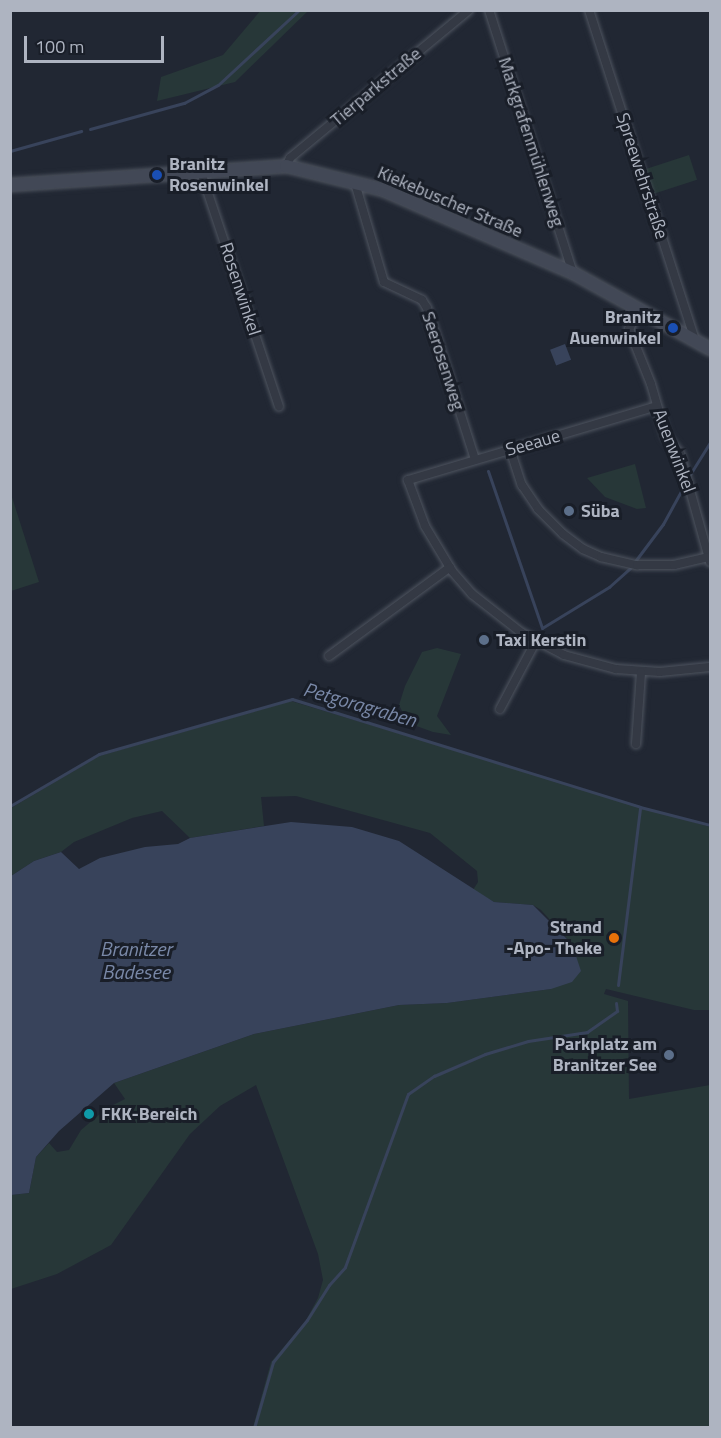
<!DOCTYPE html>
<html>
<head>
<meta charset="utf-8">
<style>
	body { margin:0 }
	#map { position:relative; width:721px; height:1438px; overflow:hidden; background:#212733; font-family:"Titillium Web",sans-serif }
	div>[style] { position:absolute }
	.green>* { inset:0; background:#273738; transform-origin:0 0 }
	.water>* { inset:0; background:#38435b; transform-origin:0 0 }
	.stream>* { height:3px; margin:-1.5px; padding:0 1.5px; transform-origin:1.5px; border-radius:1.5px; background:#38435b }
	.roads { filter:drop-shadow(0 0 2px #4e545f) drop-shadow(0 0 2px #4e545f) }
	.street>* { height:8px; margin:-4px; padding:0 4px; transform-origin:4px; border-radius:4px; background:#343944 }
	.secondary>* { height:12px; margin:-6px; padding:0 6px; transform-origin:6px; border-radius:6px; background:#424856 }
	.dots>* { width:16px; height:16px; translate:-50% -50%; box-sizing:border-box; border:3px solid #191e28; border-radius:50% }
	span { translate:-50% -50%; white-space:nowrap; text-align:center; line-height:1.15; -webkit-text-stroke:6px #191e28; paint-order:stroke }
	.street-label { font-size:18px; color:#aeb4c1 }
	.poi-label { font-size:18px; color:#aeb4c1; font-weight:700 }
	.left { translate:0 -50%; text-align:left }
	.right { translate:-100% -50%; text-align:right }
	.water-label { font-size:20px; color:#7988a7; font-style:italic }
	.frame { position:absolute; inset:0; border:12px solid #aeb4c1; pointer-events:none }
	.scale { position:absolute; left:24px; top:36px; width:140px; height:27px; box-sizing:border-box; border:3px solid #aeb4c1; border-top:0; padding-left:8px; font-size:18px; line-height:21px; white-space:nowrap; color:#aeb4c1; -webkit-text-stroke:4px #191e28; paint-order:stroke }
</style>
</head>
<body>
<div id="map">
	<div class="green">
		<div style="clip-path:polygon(261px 10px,308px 11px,235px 82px,157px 101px,161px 77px,223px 55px)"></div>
		<div style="left:689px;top:155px;width:26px;height:47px;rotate:72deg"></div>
		<div style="clip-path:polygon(635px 464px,646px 508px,637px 509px,605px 497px,587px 478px)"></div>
		<div style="clip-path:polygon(11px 494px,39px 582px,11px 591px,10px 591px)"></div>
		<div style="clip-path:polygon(437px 648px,461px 654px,437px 716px,451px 735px,433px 732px,408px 723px,399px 705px,405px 686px,422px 652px)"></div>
		<div style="clip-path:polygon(291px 701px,710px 827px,710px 1010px,694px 1010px,606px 989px,604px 994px,628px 1001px,629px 1099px,710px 1085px,710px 1427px,253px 1427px,271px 1362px,305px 1322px,318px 1298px,323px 1280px,318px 1254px,256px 1085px,220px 1106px,190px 1134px,111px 1245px,57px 1274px,11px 1289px,11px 1195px,29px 1193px,36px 1157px,49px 1143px,57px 1152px,69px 1150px,81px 1130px,107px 1108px,125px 1099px,114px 1083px,254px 1034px,399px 1005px,447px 1003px,551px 989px,572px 944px,541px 910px,533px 905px,494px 902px,473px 890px,478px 882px,477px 871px,430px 833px,296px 796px,261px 797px,264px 826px,190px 838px,162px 811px,132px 818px,74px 842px,61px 852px,34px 861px,11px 876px,11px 808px,99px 756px)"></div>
	</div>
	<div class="water">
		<div style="left:565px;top:344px;width:17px;height:16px;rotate:69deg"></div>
		<div style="clip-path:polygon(291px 822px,352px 827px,399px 841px,494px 902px,533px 905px,572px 944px,581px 971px,572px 982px,551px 989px,447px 1003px,399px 1005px,254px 1034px,114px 1083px,59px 1131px,36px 1157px,29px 1193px,11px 1195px,11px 876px,34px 861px,61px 852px,79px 869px,100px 858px,145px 847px,178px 844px,190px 838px)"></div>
	</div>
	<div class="stream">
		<div style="left:90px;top:129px;width:98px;rotate:-15.5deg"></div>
		<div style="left:184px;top:103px;width:38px;rotate:-28deg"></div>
		<div style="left:218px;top:85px;width:110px;rotate:-42.8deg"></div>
		<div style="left:10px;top:151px;width:74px;rotate:-15.7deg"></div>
		<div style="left:488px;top:471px;width:166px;rotate:71deg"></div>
		<div style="left:542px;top:628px;width:79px;rotate:-31.5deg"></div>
		<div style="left:609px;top:587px;width:28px;rotate:-42deg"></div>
		<div style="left:630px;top:568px;width:55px;rotate:-53.1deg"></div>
		<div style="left:663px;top:524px;width:48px;rotate:-61.3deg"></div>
		<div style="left:689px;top:476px;width:40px;rotate:-58deg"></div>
		<div style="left:10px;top:806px;width:103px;rotate:-30.3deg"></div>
		<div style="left:99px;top:754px;width:201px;rotate:-15.9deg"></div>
		<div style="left:292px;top:699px;width:364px;rotate:17.2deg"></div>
		<div style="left:640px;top:807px;width:72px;rotate:14.4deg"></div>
		<div style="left:618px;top:985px;width:178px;rotate:-82.9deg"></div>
		<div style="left:254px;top:1428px;width:69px;rotate:-73.9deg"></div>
		<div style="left:273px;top:1362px;width:54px;rotate:-51deg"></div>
		<div style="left:307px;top:1320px;width:41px;rotate:-57.8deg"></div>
		<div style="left:329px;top:1285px;width:24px;rotate:-48deg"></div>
		<div style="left:345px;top:1267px;width:184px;rotate:-70deg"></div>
		<div style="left:408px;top:1094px;width:32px;rotate:-35deg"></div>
		<div style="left:434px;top:1076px;width:56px;rotate:-23.3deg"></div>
		<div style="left:485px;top:1054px;width:45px;rotate:-16.8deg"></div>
		<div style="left:528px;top:1041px;width:60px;rotate:-8.7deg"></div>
		<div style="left:587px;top:1032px;width:37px;rotate:-35deg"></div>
		<div style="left:617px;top:1011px;width:8px;rotate:-97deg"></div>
	</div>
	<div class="roads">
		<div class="street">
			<div style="left:489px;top:10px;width:276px;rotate:72.3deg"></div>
			<div style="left:589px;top:10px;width:348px;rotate:72.2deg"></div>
			<div style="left:286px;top:166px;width:9px;rotate:-63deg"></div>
			<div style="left:290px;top:158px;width:232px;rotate:-39.6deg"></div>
			<div style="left:201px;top:172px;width:247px;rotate:71.6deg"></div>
			<div style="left:355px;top:183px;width:103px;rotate:73.7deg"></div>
			<div style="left:384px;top:282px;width:42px;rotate:25.3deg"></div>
			<div style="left:422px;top:300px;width:9px;rotate:58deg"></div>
			<div style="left:427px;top:308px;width:158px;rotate:72.4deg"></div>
			<div style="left:639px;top:308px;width:23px;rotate:115deg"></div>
			<div style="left:629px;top:329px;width:59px;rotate:68.2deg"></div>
			<div style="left:651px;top:384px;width:54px;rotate:73.9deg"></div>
			<div style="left:666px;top:436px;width:23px;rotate:52deg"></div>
			<div style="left:680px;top:454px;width:112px;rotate:74.5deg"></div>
			<div style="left:657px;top:406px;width:260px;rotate:163.4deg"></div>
			<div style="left:408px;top:480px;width:49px;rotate:69.7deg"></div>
			<div style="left:425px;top:526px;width:52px;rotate:59deg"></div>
			<div style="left:452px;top:571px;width:30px;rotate:49deg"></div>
			<div style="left:472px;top:594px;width:63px;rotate:38deg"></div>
			<div style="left:522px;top:633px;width:47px;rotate:27.6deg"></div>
			<div style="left:564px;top:655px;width:54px;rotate:15.1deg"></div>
			<div style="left:616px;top:669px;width:44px;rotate:3.9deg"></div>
			<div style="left:660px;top:672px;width:50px;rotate:-5.7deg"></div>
			<div style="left:510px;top:449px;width:38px;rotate:72deg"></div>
			<div style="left:522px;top:485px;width:29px;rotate:56deg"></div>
			<div style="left:538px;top:509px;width:35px;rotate:45deg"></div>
			<div style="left:563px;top:534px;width:25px;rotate:37deg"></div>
			<div style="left:583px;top:549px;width:20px;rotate:24deg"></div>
			<div style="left:601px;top:557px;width:37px;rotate:13deg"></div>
			<div style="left:637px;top:565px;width:37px"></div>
			<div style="left:674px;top:565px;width:36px;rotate:-13deg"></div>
			<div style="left:329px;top:656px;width:150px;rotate:-36.3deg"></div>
			<div style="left:500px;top:709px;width:77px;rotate:-62.1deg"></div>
			<div style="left:636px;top:744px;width:72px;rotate:-86deg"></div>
		</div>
		<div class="secondary">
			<div style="left:10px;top:185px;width:277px;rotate:-3.9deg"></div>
			<div style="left:286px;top:166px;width:100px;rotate:13.9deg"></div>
			<div style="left:383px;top:190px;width:207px;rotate:23.6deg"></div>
			<div style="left:573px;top:273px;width:157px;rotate:29deg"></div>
		</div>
	</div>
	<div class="dots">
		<div style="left:157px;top:175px;background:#1a4fb4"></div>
		<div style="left:673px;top:328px;background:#1a4fb4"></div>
		<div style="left:569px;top:511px;background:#5c6f8a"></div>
		<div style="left:484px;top:640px;background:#5c6f8a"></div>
		<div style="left:614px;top:938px;background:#e8710a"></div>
		<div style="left:669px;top:1055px;background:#5c6f8a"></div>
		<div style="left:89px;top:1114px;background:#0f9aa8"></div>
	</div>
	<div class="street-label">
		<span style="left:376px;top:87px;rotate:-40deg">Tierparkstraße</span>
		<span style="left:531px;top:142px;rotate:72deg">Markgrafenmühlenweg</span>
		<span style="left:642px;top:176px;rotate:72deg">Spreewehrstraße</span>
		<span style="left:450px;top:202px;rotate:23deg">Kiekebuscher Straße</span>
		<span style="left:240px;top:289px;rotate:72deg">Rosenwinkel</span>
		<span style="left:443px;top:361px;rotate:72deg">Seerosenweg</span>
		<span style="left:533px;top:443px;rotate:-16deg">Seeaue</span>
		<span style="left:674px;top:451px;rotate:69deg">Auenwinkel</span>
	</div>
	<div class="poi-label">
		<span class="left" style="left:169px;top:175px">Branitz<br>Rosenwinkel</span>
		<span class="right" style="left:661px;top:328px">Branitz<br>Auenwinkel</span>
		<span class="left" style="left:581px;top:511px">Süba</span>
		<span class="left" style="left:496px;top:640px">Taxi Kerstin</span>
		<span class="right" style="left:602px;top:938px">Strand<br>-Apo- Theke</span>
		<span class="right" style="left:657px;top:1055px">Parkplatz am<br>Branitzer See</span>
		<span class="left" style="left:101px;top:1114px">FKK-Bereich</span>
	</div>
	<div class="water-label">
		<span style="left:360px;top:704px;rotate:16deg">Petgoragraben</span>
		<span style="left:136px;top:960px">Branitzer<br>Badesee</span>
	</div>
	<div class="frame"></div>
	<div class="scale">100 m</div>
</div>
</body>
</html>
